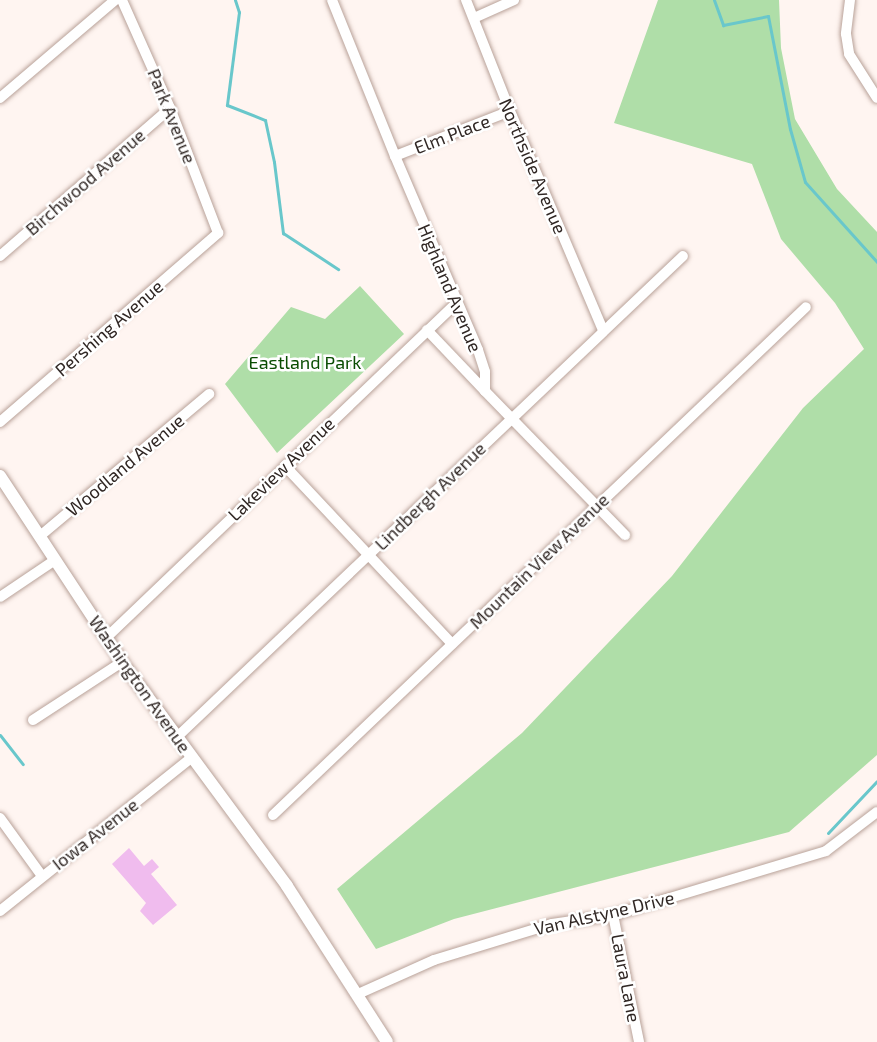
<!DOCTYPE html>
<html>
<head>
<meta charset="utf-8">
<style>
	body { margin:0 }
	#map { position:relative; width:877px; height:1042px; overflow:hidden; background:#fff5f1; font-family:"Exo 2",sans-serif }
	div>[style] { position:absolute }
	.green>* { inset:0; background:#afdea8 }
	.stream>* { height:3px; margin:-1.5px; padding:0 1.5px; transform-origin:1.5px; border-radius:1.5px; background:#69c7cb }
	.building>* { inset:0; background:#f0bcee }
	.roads { filter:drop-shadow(0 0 2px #b9a299) drop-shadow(0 0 2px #b9a299) }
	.minor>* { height:10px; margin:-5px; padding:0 5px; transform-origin:5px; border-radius:5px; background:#fff }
	.tertiary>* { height:12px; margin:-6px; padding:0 6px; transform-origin:6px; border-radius:6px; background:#fff }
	span { translate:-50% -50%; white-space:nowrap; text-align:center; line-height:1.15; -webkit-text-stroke:5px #fff; paint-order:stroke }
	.street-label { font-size:18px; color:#302724 }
	.park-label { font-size:18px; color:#0a4d02 }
</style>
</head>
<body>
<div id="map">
	<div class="green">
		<div style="clip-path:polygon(658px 0,779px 0,781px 48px,795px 119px,837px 189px,877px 232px,877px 755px,789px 832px,454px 919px,376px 949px,337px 889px,522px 733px,672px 576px,803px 408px,864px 349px,835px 303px,781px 239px,752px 164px,614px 123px)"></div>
		<div style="clip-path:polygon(360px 286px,404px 334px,277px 453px,225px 384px,291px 307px,325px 319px)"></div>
	</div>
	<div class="stream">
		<div style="left:235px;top:0;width:13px;rotate:72deg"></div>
		<div style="left:239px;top:12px;width:94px;rotate:97.4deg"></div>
		<div style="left:227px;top:105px;width:41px;rotate:21.5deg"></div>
		<div style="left:265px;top:120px;width:43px;rotate:77.9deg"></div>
		<div style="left:274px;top:162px;width:72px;rotate:82.8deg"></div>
		<div style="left:283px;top:233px;width:66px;rotate:33.2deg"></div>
		<div style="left:714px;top:0;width:27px;rotate:70deg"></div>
		<div style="left:723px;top:25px;width:46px;rotate:-11.3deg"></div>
		<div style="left:768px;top:16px;width:115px;rotate:79deg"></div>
		<div style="left:790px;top:129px;width:55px;rotate:74.2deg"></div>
		<div style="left:805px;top:182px;width:108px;rotate:48deg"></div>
		<div style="left:0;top:735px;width:37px;rotate:52deg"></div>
		<div style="left:828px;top:833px;width:71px;rotate:-46.7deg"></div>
	</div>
	<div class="building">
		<div style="clip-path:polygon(129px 848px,144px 866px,152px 859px,159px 867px,151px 874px,177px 905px,153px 925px,140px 911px,146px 903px,112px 864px)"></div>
	</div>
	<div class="roads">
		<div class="minor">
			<div style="left:332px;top:0;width:168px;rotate:68deg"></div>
			<div style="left:395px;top:156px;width:211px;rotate:66.8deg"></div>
			<div style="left:478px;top:350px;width:23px;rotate:72deg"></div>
			<div style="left:485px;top:372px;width:19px;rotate:90deg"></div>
			<div style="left:485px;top:391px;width:201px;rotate:45.8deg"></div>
			<div style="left:466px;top:0;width:119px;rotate:68.4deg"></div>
			<div style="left:510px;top:111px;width:238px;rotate:67deg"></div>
			<div style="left:850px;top:0;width:34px;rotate:97deg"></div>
			<div style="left:846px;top:34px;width:20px;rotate:81deg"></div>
			<div style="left:849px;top:54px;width:52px;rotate:57.5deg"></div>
			<div style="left:474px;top:18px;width:44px;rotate:-24.2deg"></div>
			<div style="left:0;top:98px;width:151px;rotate:-40.4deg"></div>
			<div style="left:395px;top:156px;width:123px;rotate:-21.4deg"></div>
			<div style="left:0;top:256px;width:225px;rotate:-41deg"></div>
			<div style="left:427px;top:330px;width:84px;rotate:46.4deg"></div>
			<div style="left:0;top:422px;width:289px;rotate:-40.9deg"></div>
			<div style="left:218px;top:233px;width:134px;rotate:-111deg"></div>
			<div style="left:170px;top:108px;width:118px;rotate:-114deg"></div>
			<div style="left:285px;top:466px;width:244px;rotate:46.8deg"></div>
			<div style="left:40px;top:536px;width:221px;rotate:-40deg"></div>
			<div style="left:0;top:597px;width:66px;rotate:-33.9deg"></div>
			<div style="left:106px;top:638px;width:486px;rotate:-43.7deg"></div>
			<div style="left:33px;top:720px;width:106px;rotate:-33.1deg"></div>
			<div style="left:177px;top:737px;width:698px;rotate:-43.55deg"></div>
			<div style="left:273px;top:815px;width:736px;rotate:-43.62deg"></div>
			<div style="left:0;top:818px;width:72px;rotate:54.1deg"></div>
			<div style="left:0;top:911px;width:245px;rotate:-38.7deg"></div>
			<div style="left:613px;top:915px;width:130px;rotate:78.4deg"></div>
			<div style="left:358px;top:994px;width:83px;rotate:-24.1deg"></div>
			<div style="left:434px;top:960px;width:123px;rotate:-17deg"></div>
			<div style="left:552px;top:924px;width:62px;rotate:-8.4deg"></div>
			<div style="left:613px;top:915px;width:222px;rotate:-16.7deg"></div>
			<div style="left:826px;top:851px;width:64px;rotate:-37.4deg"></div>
		</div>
		<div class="tertiary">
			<div style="left:0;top:476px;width:222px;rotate:56.7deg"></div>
			<div style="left:122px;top:662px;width:278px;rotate:53.6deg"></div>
			<div style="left:287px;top:886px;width:185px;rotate:57.3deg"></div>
		</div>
	</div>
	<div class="street-label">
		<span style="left:172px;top:116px;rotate:68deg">Park Avenue</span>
		<span style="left:452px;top:134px;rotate:-21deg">Elm Place</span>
		<span style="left:533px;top:166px;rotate:67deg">Northside Avenue</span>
		<span style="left:85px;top:182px;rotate:-41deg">Birchwood Avenue</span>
		<span style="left:450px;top:288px;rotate:67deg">Highland Avenue</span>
		<span style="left:109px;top:328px;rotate:-41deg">Pershing Avenue</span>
		<span style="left:125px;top:465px;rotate:-40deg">Woodland Avenue</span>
		<span style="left:281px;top:469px;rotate:-44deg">Lakeview Avenue</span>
		<span style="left:430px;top:496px;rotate:-44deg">Lindbergh Avenue</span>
		<span style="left:539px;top:561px;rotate:-44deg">Mountain View Avenue</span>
		<span style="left:140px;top:684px;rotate:55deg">Washington Avenue</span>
		<span style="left:95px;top:834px;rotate:-38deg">Iowa Avenue</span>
		<span style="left:604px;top:913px;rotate:-13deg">Van Alstyne Drive</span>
		<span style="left:626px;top:978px;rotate:79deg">Laura Lane</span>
	</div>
	<div class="park-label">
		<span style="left:305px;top:362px">Eastland Park</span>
	</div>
</div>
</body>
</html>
